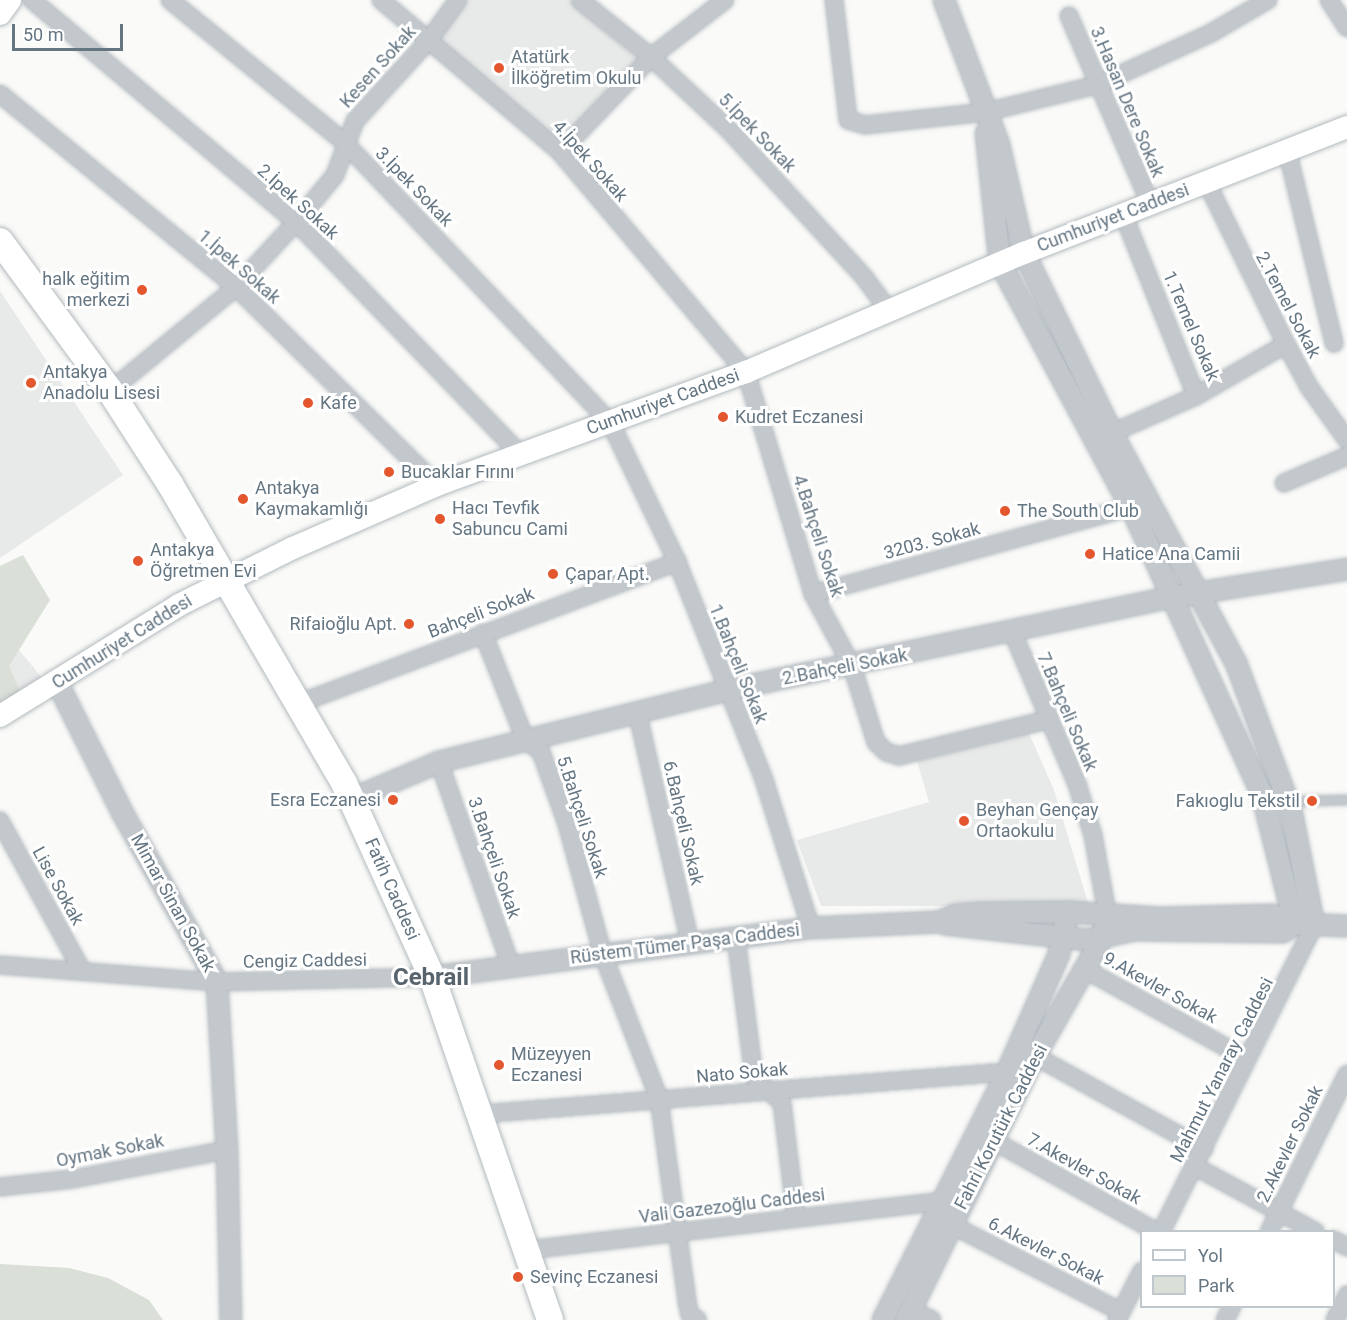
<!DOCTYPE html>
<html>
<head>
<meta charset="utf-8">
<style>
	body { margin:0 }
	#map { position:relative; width:1347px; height:1320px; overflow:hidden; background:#fafaf8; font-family:Roboto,sans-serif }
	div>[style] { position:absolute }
	.built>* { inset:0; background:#e8e9e9 }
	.green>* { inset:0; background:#dadfd7 }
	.roads { filter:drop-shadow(0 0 2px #b3babf) drop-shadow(0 0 2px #b3babf) }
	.service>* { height:8px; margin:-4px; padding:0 4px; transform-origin:4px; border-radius:4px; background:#c3c8cc }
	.minor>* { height:16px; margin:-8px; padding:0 8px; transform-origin:8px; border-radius:8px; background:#c3c8cc }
	.tertiary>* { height:20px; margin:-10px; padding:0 10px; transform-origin:10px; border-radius:10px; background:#c3c8cc }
	.secondary>* { height:22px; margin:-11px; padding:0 11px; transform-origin:11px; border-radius:11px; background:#fff }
	.primary>* { height:26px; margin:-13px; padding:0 13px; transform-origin:13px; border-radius:13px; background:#fff }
	.dots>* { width:16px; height:16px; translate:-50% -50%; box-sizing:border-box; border:3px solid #fff; border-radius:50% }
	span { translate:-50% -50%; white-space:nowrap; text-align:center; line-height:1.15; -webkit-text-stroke:6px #fff; paint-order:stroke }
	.poi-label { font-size:18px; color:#657683 }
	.left { translate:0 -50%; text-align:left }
	.right { translate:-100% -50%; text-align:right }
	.street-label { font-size:18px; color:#657683 }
	.district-label { font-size:24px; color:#57646e; font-weight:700 }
	.legend { position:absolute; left:1140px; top:1230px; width:195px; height:78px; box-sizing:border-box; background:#fff; border:2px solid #c1c8cd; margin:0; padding:8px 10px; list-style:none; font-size:18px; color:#657683 }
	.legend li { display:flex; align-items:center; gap:12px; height:30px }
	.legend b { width:30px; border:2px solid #c1c8cd }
	.scale { position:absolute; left:12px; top:24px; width:111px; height:27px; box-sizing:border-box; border:3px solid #657683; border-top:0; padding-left:8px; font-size:18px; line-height:21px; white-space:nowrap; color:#657683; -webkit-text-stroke:4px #fff; paint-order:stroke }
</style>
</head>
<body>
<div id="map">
	<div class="built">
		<div style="clip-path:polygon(458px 0,569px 0,637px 59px,560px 143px,427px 38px)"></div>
		<div style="clip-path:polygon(0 291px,123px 475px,0 558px)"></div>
		<div style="clip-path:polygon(0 627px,43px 679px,0 704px)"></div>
		<div style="clip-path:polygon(1029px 733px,1054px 790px,1089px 906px,821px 906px,797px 840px,929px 802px,917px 761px)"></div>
	</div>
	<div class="green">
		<div style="clip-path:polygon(23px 555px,50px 600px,9px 666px,21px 693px,0 705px,0 566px)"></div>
		<div style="clip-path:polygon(0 1264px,69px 1268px,108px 1278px,149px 1300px,163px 1320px,0 1320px)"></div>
	</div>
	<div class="roads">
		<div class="service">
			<div style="left:1264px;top:802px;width:83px;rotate:-1.4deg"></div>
		</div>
		<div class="minor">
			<div style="left:32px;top:0;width:345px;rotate:40.1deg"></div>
			<div style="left:296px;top:222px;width:321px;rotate:46deg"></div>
			<div style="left:170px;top:0;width:225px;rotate:39.2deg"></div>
			<div style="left:344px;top:142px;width:386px;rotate:46.5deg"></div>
			<div style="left:610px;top:422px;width:155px;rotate:64.4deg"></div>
			<div style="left:677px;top:562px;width:235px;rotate:68.2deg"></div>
			<div style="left:764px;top:780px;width:155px;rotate:72.4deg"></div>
			<div style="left:381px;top:0;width:235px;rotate:40.3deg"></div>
			<div style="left:560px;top:152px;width:288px;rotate:49.8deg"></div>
			<div style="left:746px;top:372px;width:232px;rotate:73.2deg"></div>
			<div style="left:813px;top:594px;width:82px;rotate:61.6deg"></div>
			<div style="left:852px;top:666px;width:80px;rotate:72.5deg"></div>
			<div style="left:876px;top:742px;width:14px;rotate:45deg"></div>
			<div style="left:886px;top:752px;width:14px;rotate:17deg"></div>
			<div style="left:899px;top:756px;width:152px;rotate:-13.7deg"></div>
			<div style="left:580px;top:0;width:91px;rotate:38.8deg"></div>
			<div style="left:651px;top:57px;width:104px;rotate:43.1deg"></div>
			<div style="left:727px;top:128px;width:202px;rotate:47.4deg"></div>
			<div style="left:864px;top:277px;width:42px;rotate:53.7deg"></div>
			<div style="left:834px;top:0;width:121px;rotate:83.3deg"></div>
			<div style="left:848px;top:120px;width:18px;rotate:16deg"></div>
			<div style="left:865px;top:125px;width:122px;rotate:-6.1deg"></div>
			<div style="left:986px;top:112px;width:114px;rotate:-13.7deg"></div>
			<div style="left:1097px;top:85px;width:125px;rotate:-24.5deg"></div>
			<div style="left:1211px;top:33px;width:66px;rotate:-30.1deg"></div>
			<div style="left:1329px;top:0;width:33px;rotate:57deg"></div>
			<div style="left:1069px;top:16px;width:204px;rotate:66.6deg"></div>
			<div style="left:0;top:94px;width:305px;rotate:39.3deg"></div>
			<div style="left:236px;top:287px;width:282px;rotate:44.6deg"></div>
			<div style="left:1287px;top:150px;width:199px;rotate:76.3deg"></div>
			<div style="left:560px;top:152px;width:132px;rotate:-46.2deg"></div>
			<div style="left:651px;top:57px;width:93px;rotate:-37.6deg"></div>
			<div style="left:1206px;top:181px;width:182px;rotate:63.9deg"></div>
			<div style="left:1286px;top:344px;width:49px;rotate:61.9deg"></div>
			<div style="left:1309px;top:387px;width:65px;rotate:54.4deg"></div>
			<div style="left:1123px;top:214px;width:196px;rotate:68.1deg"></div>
			<div style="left:1196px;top:396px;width:104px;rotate:-30deg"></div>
			<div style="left:110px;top:391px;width:163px;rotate:-39.5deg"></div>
			<div style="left:236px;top:287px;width:88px;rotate:-47.3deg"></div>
			<div style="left:296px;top:222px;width:61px;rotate:-50.3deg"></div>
			<div style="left:335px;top:175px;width:58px;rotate:-69.7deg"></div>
			<div style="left:355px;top:121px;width:110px;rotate:-47.6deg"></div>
			<div style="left:429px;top:40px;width:49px;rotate:-54.1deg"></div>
			<div style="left:1112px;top:433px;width:92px;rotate:-23.8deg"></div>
			<div style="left:1284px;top:483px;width:69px;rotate:-23.2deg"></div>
			<div style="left:813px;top:594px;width:330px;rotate:-15.3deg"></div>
			<div style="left:1012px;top:631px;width:166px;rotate:67deg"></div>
			<div style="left:1077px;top:784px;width:53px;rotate:72.6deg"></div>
			<div style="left:1093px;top:835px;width:79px;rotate:79.8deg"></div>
			<div style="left:483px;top:633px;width:114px;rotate:68.4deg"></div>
			<div style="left:525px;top:739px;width:21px;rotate:39deg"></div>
			<div style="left:541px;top:752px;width:77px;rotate:70.1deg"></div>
			<div style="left:567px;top:824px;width:136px;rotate:74.6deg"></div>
			<div style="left:603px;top:955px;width:155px;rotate:68.7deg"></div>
			<div style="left:659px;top:1099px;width:205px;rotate:82.1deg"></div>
			<div style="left:687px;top:1302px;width:13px;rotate:77deg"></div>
			<div style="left:690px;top:1315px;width:9px;rotate:32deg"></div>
			<div style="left:300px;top:703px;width:403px;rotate:-20.5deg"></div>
			<div style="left:637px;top:711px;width:238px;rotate:77.1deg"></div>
			<div style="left:439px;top:762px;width:217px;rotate:70.6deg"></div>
			<div style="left:0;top:821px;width:169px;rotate:61.3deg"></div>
			<div style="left:736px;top:938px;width:140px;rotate:82.6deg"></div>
			<div style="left:754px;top:1077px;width:38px;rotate:43deg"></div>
			<div style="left:782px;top:1103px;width:115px;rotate:83deg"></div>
			<div style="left:0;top:965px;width:218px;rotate:4.5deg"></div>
			<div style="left:217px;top:982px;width:215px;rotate:-1.3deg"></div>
			<div style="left:1086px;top:970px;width:184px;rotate:28.9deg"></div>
			<div style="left:1035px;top:1056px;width:193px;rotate:28.8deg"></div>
			<div style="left:480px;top:1114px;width:529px;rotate:-4.56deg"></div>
			<div style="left:994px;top:1141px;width:187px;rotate:29.2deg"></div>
			<div style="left:1196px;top:1167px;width:136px;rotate:28.4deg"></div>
			<div style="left:0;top:1187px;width:73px;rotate:-6.3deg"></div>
			<div style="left:73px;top:1179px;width:157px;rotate:-10.7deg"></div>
			<div style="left:952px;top:1225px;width:190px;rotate:27.2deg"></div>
			<div style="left:1161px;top:1232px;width:343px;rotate:-63.5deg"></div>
			<div style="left:1269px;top:1232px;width:176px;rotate:-63.7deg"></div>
			<div style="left:1334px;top:1240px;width:15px;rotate:28deg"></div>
			<div style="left:527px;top:1250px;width:418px;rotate:-6.7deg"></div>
			<div style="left:911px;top:1310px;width:23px;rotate:25deg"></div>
			<div style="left:1117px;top:1320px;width:55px;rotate:-63deg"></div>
			<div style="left:1225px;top:1320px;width:16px;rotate:-63deg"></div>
			<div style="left:1335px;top:1320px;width:28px;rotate:-64deg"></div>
		</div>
		<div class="tertiary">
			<div style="left:944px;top:0;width:155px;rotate:69.2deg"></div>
			<div style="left:999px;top:145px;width:111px;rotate:77deg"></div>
			<div style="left:1024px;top:253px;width:200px;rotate:63.9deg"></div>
			<div style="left:1112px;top:433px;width:261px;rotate:61.7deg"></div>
			<div style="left:1236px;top:663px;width:157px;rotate:69.5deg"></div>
			<div style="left:1291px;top:810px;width:117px;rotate:78.7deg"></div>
			<div style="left:986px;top:133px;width:131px;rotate:83.9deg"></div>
			<div style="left:1000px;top:263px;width:277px;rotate:61.8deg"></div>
			<div style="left:1131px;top:507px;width:315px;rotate:65.5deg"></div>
			<div style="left:1262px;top:794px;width:134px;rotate:75.8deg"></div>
			<div style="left:57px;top:682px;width:145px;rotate:63.4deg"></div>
			<div style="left:122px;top:812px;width:195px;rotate:60.8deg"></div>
			<div style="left:217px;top:982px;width:168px;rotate:86.6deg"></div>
			<div style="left:227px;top:1150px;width:170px;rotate:88.7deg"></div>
			<div style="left:352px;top:799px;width:95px;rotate:-23deg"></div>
			<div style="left:439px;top:762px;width:297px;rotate:-14deg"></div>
			<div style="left:727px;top:690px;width:456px;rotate:-11.8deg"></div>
			<div style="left:1173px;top:597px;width:176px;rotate:-9.1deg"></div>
			<div style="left:945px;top:924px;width:144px;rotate:6.4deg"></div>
			<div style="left:1088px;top:940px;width:48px;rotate:-12deg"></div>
			<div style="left:1135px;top:930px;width:148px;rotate:0.8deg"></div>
			<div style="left:1283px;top:932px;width:14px;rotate:-34deg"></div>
			<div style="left:432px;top:977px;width:382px;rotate:-7.4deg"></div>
			<div style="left:811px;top:928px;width:127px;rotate:-2.7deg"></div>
			<div style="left:938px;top:922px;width:19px;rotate:-21deg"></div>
			<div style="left:956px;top:915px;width:24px;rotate:-5deg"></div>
			<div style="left:980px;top:913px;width:88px;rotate:-0.7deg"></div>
			<div style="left:1068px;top:912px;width:92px;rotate:3.7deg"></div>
			<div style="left:1160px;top:918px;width:113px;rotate:-1.5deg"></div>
			<div style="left:1273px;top:915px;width:24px;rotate:22deg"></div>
			<div style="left:1295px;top:924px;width:52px;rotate:2.2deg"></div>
			<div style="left:883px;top:1320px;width:277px;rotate:-63.4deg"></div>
			<div style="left:1007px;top:1072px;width:129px;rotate:-66.2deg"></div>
			<div style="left:1059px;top:954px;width:33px;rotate:-79deg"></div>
			<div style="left:1065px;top:922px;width:12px;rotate:-55deg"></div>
			<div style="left:906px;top:1320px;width:294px;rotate:-64deg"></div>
			<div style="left:1035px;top:1056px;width:137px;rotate:-60.3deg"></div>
			<div style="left:1103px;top:937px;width:24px;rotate:-81deg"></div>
		</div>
		<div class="secondary">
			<div style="left:0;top:14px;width:17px;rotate:-54deg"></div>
			<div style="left:0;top:716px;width:211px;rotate:-31.8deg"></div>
			<div style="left:179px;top:605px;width:127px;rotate:-26.6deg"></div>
			<div style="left:293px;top:548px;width:157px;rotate:-23.6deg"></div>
			<div style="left:437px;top:485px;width:329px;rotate:-20.1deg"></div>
			<div style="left:746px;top:372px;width:302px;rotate:-23.2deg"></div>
			<div style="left:1024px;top:253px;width:347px;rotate:-21.3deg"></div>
		</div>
		<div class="primary">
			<div style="left:0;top:241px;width:186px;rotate:53.7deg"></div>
			<div style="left:110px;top:391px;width:111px;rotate:57.2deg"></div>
			<div style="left:170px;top:484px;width:346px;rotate:59.8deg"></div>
			<div style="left:344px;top:783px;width:213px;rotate:65.6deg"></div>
			<div style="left:432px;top:977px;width:363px;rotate:71deg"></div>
		</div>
	</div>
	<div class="dots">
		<div style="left:499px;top:68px;background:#e4572e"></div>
		<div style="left:142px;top:290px;background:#e4572e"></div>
		<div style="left:31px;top:383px;background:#e4572e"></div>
		<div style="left:308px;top:403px;background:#e4572e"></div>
		<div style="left:723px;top:417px;background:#e4572e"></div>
		<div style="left:389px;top:472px;background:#e4572e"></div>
		<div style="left:243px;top:499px;background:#e4572e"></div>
		<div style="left:1005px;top:511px;background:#e4572e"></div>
		<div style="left:440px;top:519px;background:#e4572e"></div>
		<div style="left:1090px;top:554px;background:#e4572e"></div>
		<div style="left:138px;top:561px;background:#e4572e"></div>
		<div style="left:553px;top:574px;background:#e4572e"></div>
		<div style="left:409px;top:624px;background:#e4572e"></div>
		<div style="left:393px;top:800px;background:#e4572e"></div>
		<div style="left:1312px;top:801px;background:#e4572e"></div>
		<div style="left:964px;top:821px;background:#e4572e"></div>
		<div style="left:499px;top:1065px;background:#e4572e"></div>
		<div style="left:518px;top:1277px;background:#e4572e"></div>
	</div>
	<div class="poi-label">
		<span class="left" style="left:511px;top:68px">Atatürk<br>İlköğretim Okulu</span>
		<span class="right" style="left:130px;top:290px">halk eğitim<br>merkezi</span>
		<span class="left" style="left:43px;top:383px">Antakya<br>Anadolu Lisesi</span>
		<span class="left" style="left:320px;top:403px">Kafe</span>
		<span class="left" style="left:735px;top:417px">Kudret Eczanesi</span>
		<span class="left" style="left:401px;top:472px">Bucaklar Fırını</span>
		<span class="left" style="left:255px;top:499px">Antakya<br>Kaymakamlığı</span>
		<span class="left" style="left:452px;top:519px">Hacı Tevfik<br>Sabuncu Cami</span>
		<span class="left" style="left:1017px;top:511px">The South Club</span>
		<span class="left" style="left:150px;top:561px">Antakya<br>Öğretmen Evi</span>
		<span class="left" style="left:1102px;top:554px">Hatice Ana Camii</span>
		<span class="left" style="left:565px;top:574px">Çapar Apt.</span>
		<span class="right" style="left:397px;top:624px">Rifaioğlu Apt.</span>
		<span class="right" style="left:381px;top:800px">Esra Eczanesi</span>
		<span class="right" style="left:1300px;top:801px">Fakıoglu Tekstil</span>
		<span class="left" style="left:976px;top:821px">Beyhan Gençay<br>Ortaokulu</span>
		<span class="left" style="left:511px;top:1065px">Müzeyyen<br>Eczanesi</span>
		<span class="left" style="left:530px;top:1277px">Sevinç Eczanesi</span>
	</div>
	<div class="street-label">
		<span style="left:378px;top:67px;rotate:-48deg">Kesen Sokak</span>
		<span style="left:1127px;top:102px;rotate:67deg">3.Hasan Dere Sokak</span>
		<span style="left:757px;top:133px;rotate:46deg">5.İpek Sokak</span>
		<span style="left:590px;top:161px;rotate:48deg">4.İpek Sokak</span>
		<span style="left:414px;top:187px;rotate:46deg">3.İpek Sokak</span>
		<span style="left:298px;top:202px;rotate:42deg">2.İpek Sokak</span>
		<span style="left:1113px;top:218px;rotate:-21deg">Cumhuriyet Caddesi</span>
		<span style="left:239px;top:267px;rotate:41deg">1.İpek Sokak</span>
		<span style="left:1288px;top:305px;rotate:62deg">2.Temel Sokak</span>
		<span style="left:1191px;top:326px;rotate:67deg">1.Temel Sokak</span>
		<span style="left:663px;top:402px;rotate:-20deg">Cumhuriyet Caddesi</span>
		<span style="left:818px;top:536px;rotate:72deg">4.Bahçeli Sokak</span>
		<span style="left:932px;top:541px;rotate:-15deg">3203. Sokak</span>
		<span style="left:481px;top:613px;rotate:-21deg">Bahçeli Sokak</span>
		<span style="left:122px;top:642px;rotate:-32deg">Cumhuriyet Caddesi</span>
		<span style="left:738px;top:664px;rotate:68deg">1.Bahçeli Sokak</span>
		<span style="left:845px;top:667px;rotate:-11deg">2.Bahçeli Sokak</span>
		<span style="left:1067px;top:712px;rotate:67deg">7.Bahçeli Sokak</span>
		<span style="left:582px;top:817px;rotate:72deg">5.Bahçeli Sokak</span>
		<span style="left:683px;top:823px;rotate:77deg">6.Bahçeli Sokak</span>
		<span style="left:494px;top:858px;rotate:71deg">3.Bahçeli Sokak</span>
		<span style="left:58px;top:886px;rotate:61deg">Lise Sokak</span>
		<span style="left:392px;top:889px;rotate:66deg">Fatih Caddesi</span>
		<span style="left:173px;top:903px;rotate:61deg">Mimar Sinan Sokak</span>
		<span style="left:685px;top:944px;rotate:-7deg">Rüstem Tümer Paşa Caddesi</span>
		<span style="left:305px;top:961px;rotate:-1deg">Cengiz Caddesi</span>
		<span style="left:1160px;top:988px;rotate:29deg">9.Akevler Sokak</span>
		<span style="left:1222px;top:1070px;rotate:-63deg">Mahmut Yanaray Caddesi</span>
		<span style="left:742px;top:1073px;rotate:-5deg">Nato Sokak</span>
		<span style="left:1001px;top:1127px;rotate:-63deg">Fahri Korutürk Caddesi</span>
		<span style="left:1290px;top:1144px;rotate:-64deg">2.Akevler Sokak</span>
		<span style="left:110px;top:1151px;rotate:-11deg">Oymak Sokak</span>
		<span style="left:1084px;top:1169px;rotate:29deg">7.Akevler Sokak</span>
		<span style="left:732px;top:1206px;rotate:-7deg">Vali Gazezoğlu Caddesi</span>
		<span style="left:1046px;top:1251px;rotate:27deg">6.Akevler Sokak</span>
	</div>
	<div class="district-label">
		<span style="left:431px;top:978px">Cebrail</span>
	</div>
	<ul class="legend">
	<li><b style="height:8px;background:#fff"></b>Yol</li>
	<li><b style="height:16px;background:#dadfd7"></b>Park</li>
	</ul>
	<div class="scale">50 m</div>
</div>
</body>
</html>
